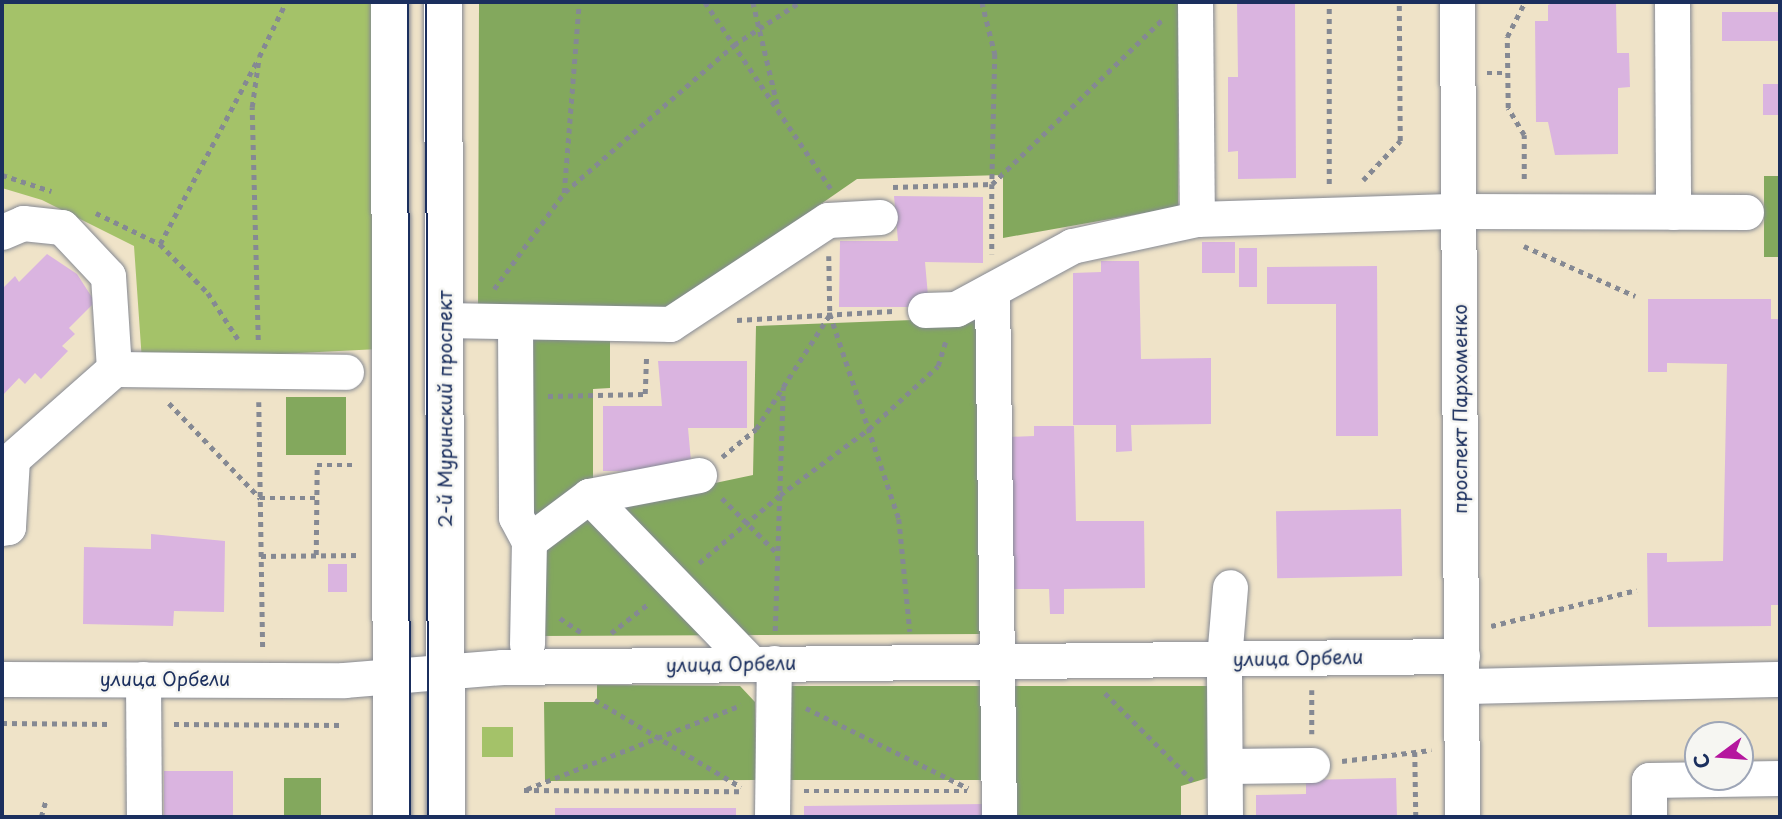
<!DOCTYPE html>
<html>
<head>
<meta charset="utf-8">
<style>
	body { margin:0 }
	#map { position:relative; width:1782px; height:819px; overflow:hidden; background:#efe3c8; font-family:"Playpen Sans",sans-serif }
	div>[style] { position:absolute }
	.green>* { inset:0; background:#a4c269; transform-origin:0 0 }
	.forest>* { inset:0; background:#83a85d; transform-origin:0 0 }
	.building>* { inset:0; background:#dab4e0; transform-origin:0 0 }
	.path>* { height:4.5px; margin-top:-2.25px; transform-origin:0; background:repeating-linear-gradient(90deg,#858993 0 5px,transparent 0 10px) }
	.roads { filter:drop-shadow(0 0 2px #858993) drop-shadow(0 0 2px #858993) }
	.minor>* { height:35px; margin:-17.5px; padding:0 17.5px; transform-origin:17.5px; border-radius:17.5px; background:#fff }
	.major>* { height:38px; margin:-19px; padding:0 19px; transform-origin:19px; border-radius:19px; background:#fff }
	.tram>* { height:2px; margin:-1px; padding:0 1px; transform-origin:1px; border-radius:1px; background:#1b2f5e }
	span { translate:-50% -50%; white-space:nowrap; text-align:center; line-height:1.15; -webkit-text-stroke:5px #f6f6f2; paint-order:stroke }
	.street-label { font-size:19px; color:#1b2f5e }
	.frame { position:absolute; inset:0; border:4px solid #1b2f5e; pointer-events:none }
	.north { position:absolute; left:1684px; top:721px; width:70px; height:70px; box-sizing:border-box; background:#f6f6f2; border:2px solid #9ea6b7; border-radius:50%; rotate:254deg; font-size:19px; font-weight:700; line-height:28px; text-align:center; color:#1b2f5e }
	.north::after { content:''; display:block; margin:auto; width:24px; height:32px; background:#b5179e; clip-path:polygon(50% 0,100% 100%,50% 72%,0 100%) }
</style>
</head>
<body>
<div id="map">
	<div class="green">
		<div style="clip-path:polygon(2px 2px,379px 2px,379px 349px,142px 361px,134px 246px,42px 200px,2px 188px)"></div>
		<div style="left:482px;top:727px;width:31px;height:30px"></div>
	</div>
	<div class="forest">
		<div style="clip-path:polygon(479px 2px,1179px 2px,1178px 207px,1003px 238px,1003px 175px,857px 179px,669px 309px,478px 312px)"></div>
		<div style="left:1780px;top:176px;width:81px;height:16px;rotate:90deg"></div>
		<div style="clip-path:polygon(982px 304px,982px 634px,537px 636px,538px 547px,592px 509px,753px 475px,756px 326px,939px 319px)"></div>
		<div style="clip-path:polygon(526px 329px,610px 329px,610px 388px,593px 389px,593px 483px,533px 528px)"></div>
		<div style="left:286px;top:397px;width:60px;height:58px"></div>
		<div style="clip-path:polygon(597px 685px,740px 686px,755px 702px,756px 780px,545px 781px,544px 702px,597px 702px)"></div>
		<div style="left:789px;top:686px;width:196px;height:94px"></div>
		<div style="clip-path:polygon(1010px 686px,1212px 686px,1211px 777px,1181px 786px,1181px 817px,1009px 817px)"></div>
		<div style="left:284px;top:778px;width:37px;height:39px"></div>
	</div>
	<div class="building">
		<div style="clip-path:polygon(1237px 2px,1295px 2px,1296px 178px,1238px 179px,1238px 151px,1228px 152px,1228px 77px,1238px 77px)"></div>
		<div style="clip-path:polygon(1554px 2px,1616px 2px,1617px 53px,1629px 53px,1630px 87px,1618px 88px,1618px 154px,1555px 155px,1548px 122px,1536px 122px,1535px 21px,1548px 21px,1548px 5px)"></div>
		<div style="left:1780px;top:12px;width:29px;height:58px;rotate:90deg"></div>
		<div style="left:1763px;top:84px;width:17px;height:31px"></div>
		<div style="clip-path:polygon(894px 196px,983px 197px,983px 263px,925px 262px,929px 307px,839px 307px,840px 241px,898px 241px)"></div>
		<div style="left:1235px;top:242px;width:31px;height:33px;rotate:90deg"></div>
		<div style="left:1239px;top:248px;width:18px;height:39px"></div>
		<div style="clip-path:polygon(47px 254px,77px 274px,95px 302px,69px 328px,75px 334px,62px 346px,68px 351px,41px 379px,35px 373px,25px 384px,19px 378px,2px 396px,2px 289px,15px 276px,19px 282px)"></div>
		<div style="clip-path:polygon(1101px 261px,1139px 261px,1141px 359px,1211px 358px,1211px 424px,1131px 425px,1132px 451px,1116px 452px,1116px 425px,1073px 425px,1073px 273px,1101px 272px)"></div>
		<div style="clip-path:polygon(1377px 266px,1378px 436px,1336px 436px,1336px 304px,1267px 304px,1267px 267px)"></div>
		<div style="clip-path:polygon(1648px 299px,1771px 299px,1771px 319px,1780px 319px,1780px 605px,1771px 605px,1771px 626px,1648px 627px,1647px 553px,1667px 553px,1667px 562px,1723px 561px,1727px 364px,1667px 363px,1667px 372px,1648px 372px)"></div>
		<div style="clip-path:polygon(658px 361px,747px 361px,747px 428px,688px 428px,692px 472px,603px 471px,603px 406px,662px 406px)"></div>
		<div style="clip-path:polygon(1034px 426px,1074px 426px,1076px 521px,1144px 521px,1145px 588px,1064px 589px,1064px 614px,1050px 614px,1049px 589px,1010px 589px,1008px 437px,1034px 436px)"></div>
		<div style="left:1401px;top:509px;width:67px;height:125px;rotate:89deg"></div>
		<div style="clip-path:polygon(151px 534px,225px 541px,224px 612px,174px 611px,173px 626px,83px 624px,84px 547px,151px 549px)"></div>
		<div style="left:328px;top:564px;width:19px;height:28px"></div>
		<div style="left:164px;top:771px;width:69px;height:46px"></div>
		<div style="clip-path:polygon(1396px 778px,1397px 817px,1256px 817px,1256px 795px,1306px 794px,1306px 780px)"></div>
		<div style="clip-path:polygon(985px 804px,985px 817px,804px 817px,804px 806px)"></div>
		<div style="left:736px;top:808px;width:9px;height:181px;rotate:90deg"></div>
	</div>
	<div class="path">
		<div style="left:705px;top:2px;width:225px;rotate:56deg"></div>
		<div style="left:753px;top:2px;width:108px;rotate:76.6deg"></div>
		<div style="left:982px;top:2px;width:54px;rotate:76deg"></div>
		<div style="left:995px;top:54px;width:129px;rotate:91.3deg"></div>
		<div style="left:1487px;top:73px;width:20px"></div>
		<div style="left:2px;top:175px;width:52px;rotate:18.1deg"></div>
		<div style="left:1524px;top:179px;width:44px;rotate:-90deg"></div>
		<div style="left:1524px;top:135px;width:31px;rotate:-121deg"></div>
		<div style="left:1508px;top:108px;width:71px;rotate:-90.8deg"></div>
		<div style="left:1507px;top:37px;width:39px;rotate:-63deg"></div>
		<div style="left:1363px;top:180px;width:54px;rotate:-46.5deg"></div>
		<div style="left:1400px;top:141px;width:139px;rotate:-90.4deg"></div>
		<div style="left:992px;top:184px;width:238px;rotate:-44deg"></div>
		<div style="left:1329px;top:184px;width:182px;rotate:-90deg"></div>
		<div style="left:893px;top:187px;width:99px;rotate:-1.7deg"></div>
		<div style="left:992px;top:184px;width:70px;rotate:90deg"></div>
		<div style="left:565px;top:192px;width:224px;rotate:-41deg"></div>
		<div style="left:734px;top:45px;width:79px;rotate:-33.1deg"></div>
		<div style="left:96px;top:213px;width:71px;rotate:25.8deg"></div>
		<div style="left:160px;top:244px;width:69px;rotate:45.6deg"></div>
		<div style="left:208px;top:293px;width:55px;rotate:56.9deg"></div>
		<div style="left:160px;top:244px;width:209px;rotate:-62.1deg"></div>
		<div style="left:1524px;top:246px;width:122px;rotate:24.2deg"></div>
		<div style="left:829px;top:256px;width:58px;rotate:89deg"></div>
		<div style="left:830px;top:314px;width:216px;rotate:71.4deg"></div>
		<div style="left:899px;top:519px;width:113px;rotate:84.4deg"></div>
		<div style="left:494px;top:289px;width:119px;rotate:-53.9deg"></div>
		<div style="left:564px;top:193px;width:192px;rotate:-85.5deg"></div>
		<div style="left:737px;top:320px;width:156px;rotate:-3.3deg"></div>
		<div style="left:258px;top:340px;width:233px;rotate:-91.5deg"></div>
		<div style="left:252px;top:107px;width:50px;rotate:-82deg"></div>
		<div style="left:259px;top:57px;width:61px;rotate:-63.9deg"></div>
		<div style="left:548px;top:396px;width:97px;rotate:-1.2deg"></div>
		<div style="left:645px;top:394px;width:37px;rotate:-88deg"></div>
		<div style="left:259px;top:402px;width:246px;rotate:89.1deg"></div>
		<div style="left:169px;top:403px;width:132px;rotate:46.2deg"></div>
		<div style="left:260px;top:498px;width:56px"></div>
		<div style="left:722px;top:457px;width:44px;rotate:-39.5deg"></div>
		<div style="left:756px;top:429px;width:137px;rotate:-57.2deg"></div>
		<div style="left:722px;top:498px;width:79px;rotate:45deg"></div>
		<div style="left:316px;top:555px;width:90px;rotate:-89.4deg"></div>
		<div style="left:317px;top:465px;width:39px"></div>
		<div style="left:261px;top:556px;width:99px;rotate:-0.6deg"></div>
		<div style="left:699px;top:563px;width:106px;rotate:-40deg"></div>
		<div style="left:780px;top:495px;width:111px;rotate:-36.6deg"></div>
		<div style="left:869px;top:429px;width:93px;rotate:-42.4deg"></div>
		<div style="left:938px;top:366px;width:27px;rotate:-73deg"></div>
		<div style="left:560px;top:618px;width:27px;rotate:34deg"></div>
		<div style="left:1491px;top:626px;width:150px;rotate:-13.9deg"></div>
		<div style="left:775px;top:631px;width:244px;rotate:-88.1deg"></div>
		<div style="left:611px;top:633px;width:47px;rotate:-38.1deg"></div>
		<div style="left:1312px;top:690px;width:44px;rotate:90deg"></div>
		<div style="left:1105px;top:693px;width:124px;rotate:45deg"></div>
		<div style="left:595px;top:700px;width:170px;rotate:30.8deg"></div>
		<div style="left:806px;top:708px;width:181px;rotate:26.3deg"></div>
		<div style="left:2px;top:723px;width:110px;rotate:0.5deg"></div>
		<div style="left:174px;top:724px;width:170px;rotate:0.3deg"></div>
		<div style="left:1415px;top:752px;width:65px;rotate:89.1deg"></div>
		<div style="left:1342px;top:761px;width:90px;rotate:-7deg"></div>
		<div style="left:527px;top:789px;width:230px;rotate:-21.4deg"></div>
		<div style="left:524px;top:790px;width:216px;rotate:0.3deg"></div>
		<div style="left:804px;top:791px;width:163px"></div>
		<div style="left:41px;top:817px;width:18px;rotate:-74deg"></div>
	</div>
	<div class="roads">
		<div class="minor">
			<div style="left:1195px;top:2px;width:217px;rotate:89.5deg"></div>
			<div style="left:1457px;top:2px;width:815px;rotate:89.65deg"></div>
			<div style="left:1672px;top:2px;width:210px;rotate:89.7deg"></div>
			<div style="left:2px;top:232px;width:23px;rotate:-23deg"></div>
			<div style="left:23px;top:223px;width:39px;rotate:6deg"></div>
			<div style="left:62px;top:227px;width:67px;rotate:46.8deg"></div>
			<div style="left:108px;top:276px;width:93px;rotate:86.3deg"></div>
			<div style="left:114px;top:369px;width:136px;rotate:138.6deg"></div>
			<div style="left:12px;top:459px;width:68px;rotate:93.4deg"></div>
			<div style="left:8px;top:527px;width:6px;rotate:171deg"></div>
			<div style="left:992px;top:290px;width:527px;rotate:89.24deg"></div>
			<div style="left:925px;top:310px;width:31px;rotate:-2deg"></div>
			<div style="left:956px;top:309px;width:132px;rotate:-28.5deg"></div>
			<div style="left:1072px;top:246px;width:128px;rotate:-12.2deg"></div>
			<div style="left:1197px;top:219px;width:261px;rotate:-1.8deg"></div>
			<div style="left:1458px;top:211px;width:288px;rotate:0.2deg"></div>
			<div style="left:445px;top:320px;width:225px;rotate:1deg"></div>
			<div style="left:670px;top:324px;width:189px;rotate:-33.4deg"></div>
			<div style="left:828px;top:220px;width:52px;rotate:-3.3deg"></div>
			<div style="left:515px;top:322px;width:195px;rotate:89.7deg"></div>
			<div style="left:516px;top:517px;width:27px;rotate:62deg"></div>
			<div style="left:114px;top:369px;width:232px;rotate:0.7deg"></div>
			<div style="left:589px;top:496px;width:233px;rotate:45.9deg"></div>
			<div style="left:527px;top:644px;width:103px;rotate:-88.9deg"></div>
			<div style="left:529px;top:541px;width:75px;rotate:-36.9deg"></div>
			<div style="left:589px;top:496px;width:112px;rotate:-10.8deg"></div>
			<div style="left:2px;top:679px;width:342px;rotate:0.2deg"></div>
			<div style="left:344px;top:680px;width:159px;rotate:-4.7deg"></div>
			<div style="left:502px;top:667px;width:960px;rotate:-0.66deg"></div>
			<div style="left:143px;top:679px;width:138px;rotate:89.6deg"></div>
			<div style="left:1462px;top:686px;width:318px;rotate:-1.3deg"></div>
			<div style="left:1225px;top:766px;width:87px;rotate:-0.7deg"></div>
			<div style="left:772px;top:817px;width:154px;rotate:-89.3deg"></div>
			<div style="left:1225px;top:817px;width:158px;rotate:-90.4deg"></div>
			<div style="left:1224px;top:659px;width:72px;rotate:-85.2deg"></div>
			<div style="left:1649px;top:817px;width:37px;rotate:-90deg"></div>
			<div style="left:1649px;top:780px;width:131px;rotate:-0.9deg"></div>
		</div>
		<div class="major">
			<div style="left:390px;top:2px;width:815px;rotate:89.86deg"></div>
			<div style="left:443px;top:2px;width:815px;rotate:89.79deg"></div>
		</div>
	</div>
	<div class="tram">
		<div style="left:408px;top:2px;width:815px;rotate:89.86deg"></div>
		<div style="left:426px;top:2px;width:815px;rotate:89.86deg"></div>
	</div>
	<div class="street-label">
		<span style="left:445px;top:409px;rotate:-90deg">2-й Муринский проспект</span>
		<span style="left:1460px;top:409px;rotate:-90deg">проспект Пархоменко</span>
		<span style="left:1298px;top:658px;rotate:-1deg">улица Орбели</span>
		<span style="left:731px;top:664px;rotate:-1deg">улица Орбели</span>
		<span style="left:165px;top:679px">улица Орбели</span>
	</div>
	<div class="frame"></div>
	<div class="north">С</div>
</div>
</body>
</html>
